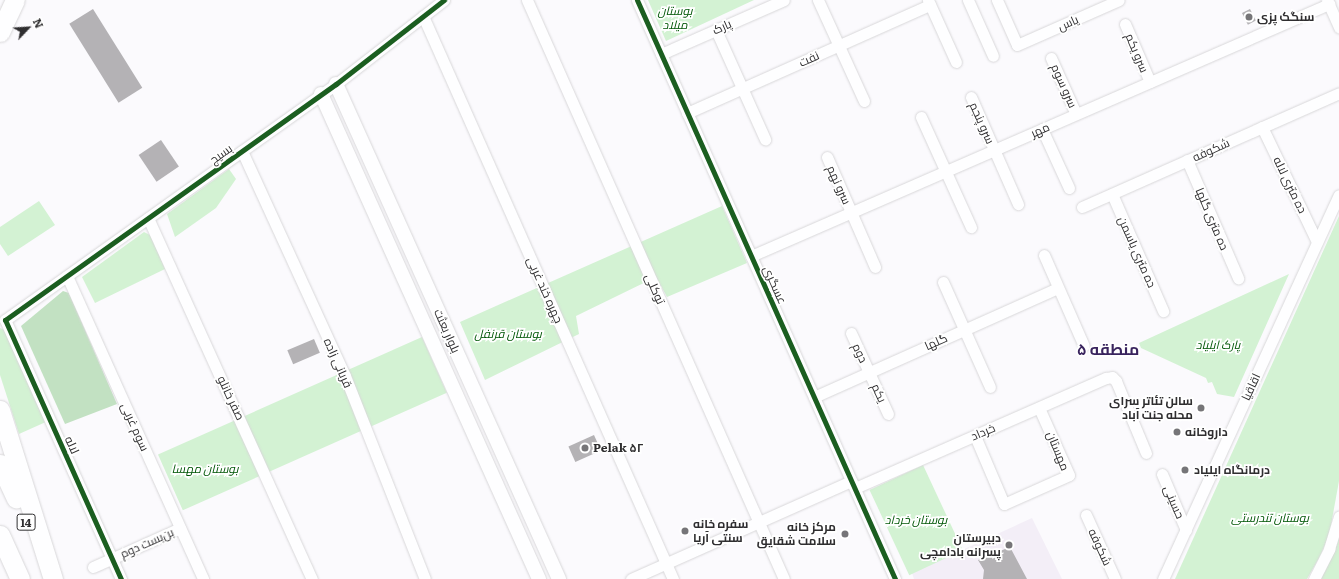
<!DOCTYPE html>
<html>
<head>
<meta charset="utf-8">
<style>
	body { margin:0 }
	#map { position:relative; width:1339px; height:579px; overflow:hidden; background:#fbfafd; font-family:Literata,Cairo,serif }
	div>[style] { position:absolute }
	.built>* { inset:0; background:#f3eef7 }
	.green>* { inset:0; background:#d3f2d3; transform-origin:0 0 }
	.forest>* { inset:0; background:#c2e1c2 }
	.building>* { inset:0; background:#b4b2b5; transform-origin:0 0 }
	.roads { filter:drop-shadow(0 0 1px #d8d7d9) drop-shadow(0 0 1px #d8d7d9) }
	.minor>* { height:11px; margin:-5.5px; padding:0 5.5px; transform-origin:5.5px; border-radius:5.5px; background:#fefeff }
	.tertiary>* { height:14px; margin:-7px; padding:0 7px; transform-origin:7px; border-radius:7px; background:#fefeff }
	.trunk>* { height:19px; margin:-9.5px; padding:0 9.5px; transform-origin:9.5px; border-radius:9.5px; background:#fefeff }
	.cycleway>* { height:5px; margin:-2.5px; padding:0 2.5px; transform-origin:2.5px; border-radius:2.5px; background:#1b5e20 }
	.dots>* { width:11px; height:11px; translate:-50% -50%; box-sizing:border-box; border:2px solid #fff; border-radius:50% }
	span { translate:-50% -50%; white-space:nowrap; text-align:center; line-height:1.15; -webkit-text-stroke:3.5px #fff; paint-order:stroke }
	.shield-label span { padding:1px 3px; background:#fff; border:1px solid; border-radius:3px; -webkit-text-stroke-width:0 }
	.shield-label { font-size:11px; color:#2f2e30; font-weight:700 }
	.park-label { font-size:12px; color:#005706; font-style:italic }
	.poi-label { font-size:12px; color:#2f2e30; font-weight:700 }
	.left { translate:0 -50%; text-align:left }
	.right { translate:-100% -50%; text-align:right }
	.street-label { font-size:12px; color:#2f2e30 }
	.district-label { font-size:16px; color:#39245e; font-weight:700 }
	.north { position:absolute; left:8px; top:8px; width:40px; height:40px; -webkit-text-stroke:3px #fff; paint-order:stroke; rotate:65deg; font-size:11px; font-weight:700; line-height:16px; text-align:center; color:#2f2e30 }
	.north::after { content:''; display:block; margin:auto; width:14px; height:18px; background:#2f2e30; clip-path:polygon(50% 0,100% 100%,50% 72%,0 100%) }
</style>
</head>
<body>
<div id="map">
	<div class="built">
		<div style="clip-path:polygon(1032px 518px,1062px 579px,914px 579px,912px 573px)"></div>
	</div>
	<div class="green">
		<div style="clip-path:polygon(648px 0,754px 0,666px 41px)"></div>
		<div style="clip-path:polygon(229px 169px,236px 179px,216px 208px,175px 237px,167px 214px)"></div>
		<div style="clip-path:polygon(39px 201px,55px 225px,8px 256px,0 244px,0 227px)"></div>
		<div style="clip-path:polygon(722px 206px,747px 263px,667px 297px,656px 277px,576px 316px,579px 334px,485px 380px,460px 322px)"></div>
		<div style="clip-path:polygon(1339px 216px,1339px 481px,1329px 536px,1319px 558px,1307px 579px,1175px 579px)"></div>
		<div style="clip-path:polygon(144px 232px,152px 236px,165px 269px,95px 303px,82px 277px)"></div>
		<div style="clip-path:polygon(1289px 274px,1234px 397px,1217px 394px,1212px 382px,1208px 383px,1206px 378px,1141px 348px,1139px 343px)"></div>
		<div style="clip-path:polygon(0 328px,7px 331px,48px 421px,19px 434px,0 375px)"></div>
		<div style="left:422px;top:337px;width:61px;height:289px;rotate:66deg"></div>
		<div style="left:923px;top:465px;width:94px;height:59px;rotate:65deg"></div>
		<div style="clip-path:polygon(1339px 538px,1339px 579px,1321px 579px,1335px 550px)"></div>
	</div>
	<div class="forest">
		<div style="clip-path:polygon(63px 291px,69px 293px,117px 404px,65px 424px,21px 326px)"></div>
	</div>
	<div class="building">
		<div style="left:93px;top:9px;width:93px;height:28px;rotate:58deg"></div>
		<div style="left:1250px;top:9px;width:13px;height:9px;rotate:63deg"></div>
		<div style="left:161px;top:140px;width:32px;height:27px;rotate:56deg"></div>
		<div style="left:314px;top:339px;width:15px;height:29px;rotate:67deg"></div>
		<div style="left:594px;top:435px;width:17px;height:28px;rotate:66deg"></div>
		<div style="clip-path:polygon(1010px 547px,1027px 579px,983px 579px,984px 570px,978px 560px)"></div>
	</div>
	<div class="roads">
		<div class="minor">
			<div style="left:527px;top:0;width:633px;rotate:66.07deg"></div>
			<div style="left:637px;top:0;width:634px;rotate:65.98deg"></div>
			<div style="left:818px;top:0;width:111px;rotate:65.5deg"></div>
			<div style="left:928px;top:0;width:68px;rotate:65.7deg"></div>
			<div style="left:968px;top:0;width:61px;rotate:65.9deg"></div>
			<div style="left:997px;top:0;width:49px;rotate:66deg"></div>
			<div style="left:1017px;top:45px;width:111px;rotate:-23.8deg"></div>
			<div style="left:1327px;top:0;width:30px;rotate:66deg"></div>
			<div style="left:423px;top:16px;width:616px;rotate:66.06deg"></div>
			<div style="left:1125px;top:24px;width:63px;rotate:66.7deg"></div>
			<div style="left:716px;top:30px;width:120px;rotate:65.8deg"></div>
			<div style="left:661px;top:54px;width:134px;rotate:-23.7deg"></div>
			<div style="left:1051px;top:58px;width:61px;rotate:65.9deg"></div>
			<div style="left:971px;top:97px;width:117px;rotate:66.3deg"></div>
			<div style="left:687px;top:113px;width:266px;rotate:-24deg"></div>
			<div style="left:921px;top:117px;width:121px;rotate:65.6deg"></div>
			<div style="left:1262px;top:127px;width:127px;rotate:64.4deg"></div>
			<div style="left:1042px;top:129px;width:65px;rotate:65.4deg"></div>
			<div style="left:242px;top:151px;width:247px;rotate:65.4deg"></div>
			<div style="left:345px;top:376px;width:218px;rotate:68.5deg"></div>
			<div style="left:827px;top:157px;width:120px;rotate:66.4deg"></div>
			<div style="left:1187px;top:160px;width:129px;rotate:66.6deg"></div>
			<div style="left:1112px;top:194px;width:128px;rotate:66.4deg"></div>
			<div style="left:1082px;top:207px;width:281px;rotate:-23.9deg"></div>
			<div style="left:148px;top:218px;width:397px;rotate:65.6deg"></div>
			<div style="left:1044px;top:255px;width:99px;rotate:66.3deg"></div>
			<div style="left:751px;top:256px;width:631px;rotate:-23.56deg"></div>
			<div style="left:67px;top:276px;width:332px;rotate:65.8deg"></div>
			<div style="left:943px;top:282px;width:115px;rotate:65.9deg"></div>
			<div style="left:851px;top:333px;width:89px;rotate:65.4deg"></div>
			<div style="left:814px;top:397px;width:267px;rotate:-24.1deg"></div>
			<div style="left:975px;top:436px;width:74px;rotate:66.9deg"></div>
			<div style="left:1004px;top:504px;width:71px;rotate:-24deg"></div>
			<div style="left:1069px;top:475px;width:73px;rotate:-114.1deg"></div>
			<div style="left:1162px;top:474px;width:61px;rotate:66.8deg"></div>
			<div style="left:855px;top:488px;width:274px;rotate:-23.7deg"></div>
			<div style="left:1106px;top:378px;width:6px;rotate:-9deg"></div>
			<div style="left:1112px;top:377px;width:6px;rotate:45deg"></div>
			<div style="left:1116px;top:381px;width:78px;rotate:67.4deg"></div>
			<div style="left:1086px;top:515px;width:70px;rotate:65.6deg"></div>
			<div style="left:93px;top:567px;width:95px;rotate:-24.1deg"></div>
			<div style="left:121px;top:579px;width:284px;rotate:-114.1deg"></div>
			<div style="left:5px;top:320px;width:407px;rotate:-35.5deg"></div>
			<div style="left:336px;top:84px;width:137px;rotate:-37.9deg"></div>
			<div style="left:631px;top:579px;width:241px;rotate:-24deg"></div>
			<div style="left:1163px;top:579px;width:422px;rotate:-65.4deg"></div>
			<div style="left:1314px;top:579px;width:34px;rotate:-63deg"></div>
			<div style="left:1329px;top:549px;width:34px;rotate:-73deg"></div>
		</div>
		<div class="tertiary">
			<div style="left:336px;top:84px;width:543px;rotate:65.75deg"></div>
			<div style="left:321px;top:94px;width:532px;rotate:65.8deg"></div>
		</div>
		<div class="trunk">
			<div style="left:0;top:32px;width:35px;rotate:-65deg"></div>
			<div style="left:0;top:410px;width:177px;rotate:72.6deg"></div>
			<div style="left:0;top:464px;width:38px;rotate:65deg"></div>
			<div style="left:0;top:535px;width:48px;rotate:65.6deg"></div>
		</div>
	</div>
	<div class="cycleway">
		<div style="left:637px;top:0;width:634px;rotate:65.98deg"></div>
		<div style="left:121px;top:579px;width:284px;rotate:-114.1deg"></div>
		<div style="left:5px;top:320px;width:407px;rotate:-35.5deg"></div>
		<div style="left:336px;top:84px;width:137px;rotate:-37.9deg"></div>
	</div>
	<div class="dots">
		<div style="left:1249px;top:17px;background:#767578"></div>
		<div style="left:1201px;top:408px;background:#767578"></div>
		<div style="left:1177px;top:432px;background:#767578"></div>
		<div style="left:585px;top:448px;background:#767578"></div>
		<div style="left:1185px;top:470px;background:#767578"></div>
		<div style="left:685px;top:531px;background:#767578"></div>
		<div style="left:845px;top:534px;background:#767578"></div>
		<div style="left:1009px;top:545px;background:#767578"></div>
	</div>
	<div class="shield-label">
		<span style="left:26px;top:522px">14</span>
	</div>
	<div class="park-label">
		<span style="left:675px;top:18px">بوستان<br>میلاد</span>
		<span style="left:508px;top:334px">بوستان قرنفل</span>
		<span style="left:1218px;top:345px">پارک ایلیاد</span>
		<span style="left:205px;top:469px">بوستان مهسا</span>
		<span style="left:1270px;top:518px">بوستان تندرستی</span>
		<span style="left:916px;top:520px">بوستان خرداد</span>
	</div>
	<div class="poi-label">
		<span class="left" style="left:1257px;top:17px">سنگک پزی</span>
		<span class="right" style="left:1193px;top:408px">سالن تئاتر سرای<br>محله جنت آباد</span>
		<span class="left" style="left:1185px;top:432px">داروخانه</span>
		<span class="left" style="left:593px;top:448px">Pelak ۵۲</span>
		<span class="left" style="left:1194px;top:470px">درمانگاه ایلیاد</span>
		<span class="left" style="left:693px;top:531px">سفره خانه<br>سنتی آریا</span>
		<span class="right" style="left:836px;top:534px">مرکز خانه<br>سلامت شقایق</span>
		<span class="right" style="left:1001px;top:545px">دبیرستان<br>پسرانه بادامچی</span>
	</div>
	<div class="street-label">
		<span style="left:1068px;top:23px;rotate:-24deg">یاس</span>
		<span style="left:722px;top:27px;rotate:-24deg">پارک</span>
		<span style="left:1137px;top:53px;rotate:67deg">سرو یکم</span>
		<span style="left:809px;top:59px;rotate:-24deg">نفت</span>
		<span style="left:1064px;top:86px;rotate:66deg">سرو سوم</span>
		<span style="left:982px;top:123px;rotate:66deg">سرو پنجم</span>
		<span style="left:1040px;top:130px;rotate:-24deg">مهر</span>
		<span style="left:1211px;top:150px;rotate:-24deg">شکوفه</span>
		<span style="left:221px;top:154px;rotate:-35deg">بسیج</span>
		<span style="left:839px;top:185px;rotate:66deg">سرو نهم</span>
		<span style="left:1290px;top:185px;rotate:64deg">ده متری لاله</span>
		<span style="left:1212px;top:219px;rotate:67deg">ده متری گلها</span>
		<span style="left:1137px;top:252px;rotate:66deg">ده متری یاسمن</span>
		<span style="left:775px;top:285px;rotate:66deg">عسگری</span>
		<span style="left:655px;top:289px;rotate:66deg">توکلی</span>
		<span style="left:545px;top:290px;rotate:66deg">چهره خند غربی</span>
		<span style="left:447px;top:331px;rotate:66deg">بلوار بعثت</span>
		<span style="left:936px;top:342px;rotate:-24deg">گلها</span>
		<span style="left:860px;top:353px;rotate:65deg">دوم</span>
		<span style="left:338px;top:363px;rotate:66deg">قربانی زاده</span>
		<span style="left:1251px;top:387px;rotate:-65deg">اقاقیا</span>
		<span style="left:879px;top:393px;rotate:65deg">یکم</span>
		<span style="left:231px;top:398px;rotate:65deg">صفر خانلو</span>
		<span style="left:135px;top:427px;rotate:66deg">سوم غربی</span>
		<span style="left:983px;top:432px;rotate:-23deg">خرداد</span>
		<span style="left:72px;top:445px;rotate:66deg">لاله</span>
		<span style="left:1058px;top:451px;rotate:68deg">مهستان</span>
		<span style="left:1174px;top:502px;rotate:67deg">حسینی</span>
		<span style="left:147px;top:543px;rotate:-24deg">بن‌بست دوم</span>
		<span style="left:1100px;top:547px;rotate:65deg">شکوفه</span>
	</div>
	<div class="district-label">
		<span style="left:1108px;top:348px">منطقه ۵</span>
	</div>
	<div class="north">N</div>
</div>
</body>
</html>
